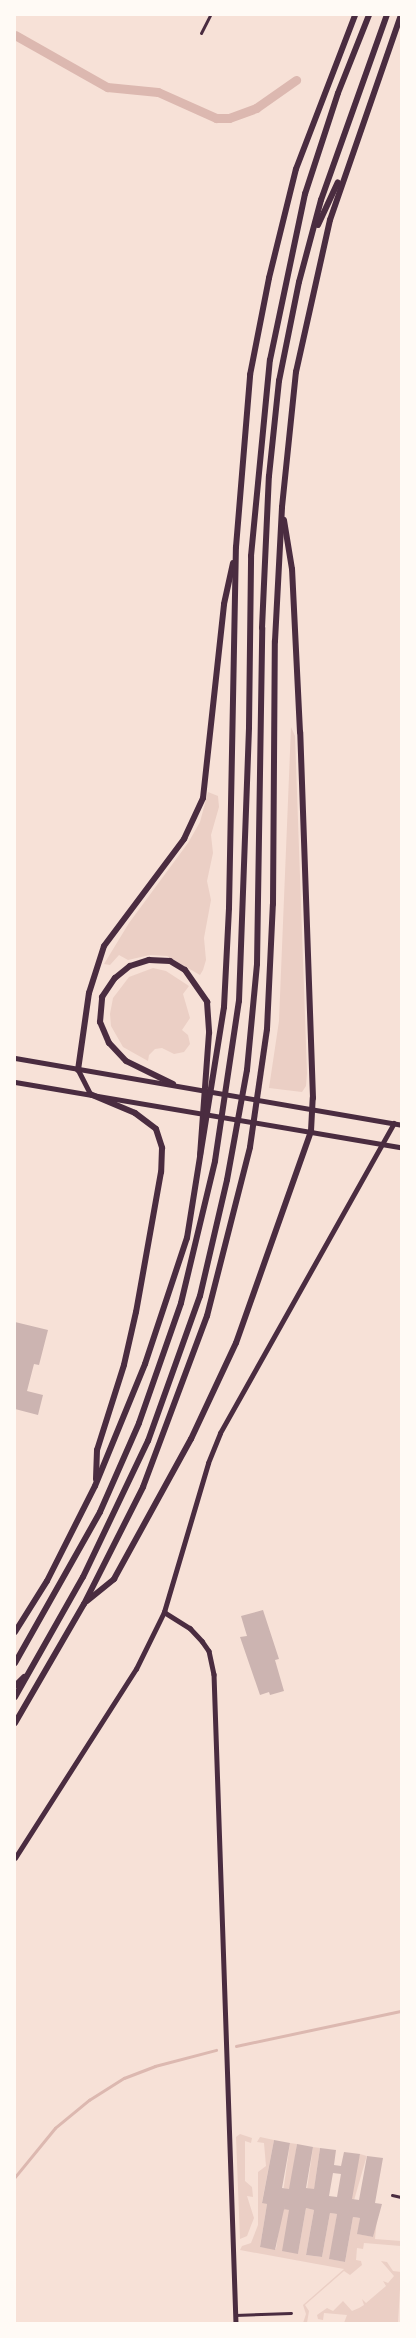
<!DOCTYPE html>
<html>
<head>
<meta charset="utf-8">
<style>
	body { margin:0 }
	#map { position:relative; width:416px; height:2338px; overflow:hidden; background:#f7e1d7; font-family:"Sofia Sans Condensed",sans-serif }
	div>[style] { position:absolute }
	.green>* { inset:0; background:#ebcfc5; transform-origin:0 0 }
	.stream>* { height:2.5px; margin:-1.25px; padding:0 1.25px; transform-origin:1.25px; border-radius:1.25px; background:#dcb8b0 }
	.canal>* { height:9px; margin:-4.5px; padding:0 4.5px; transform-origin:4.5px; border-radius:4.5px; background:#dcb8b0 }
	.building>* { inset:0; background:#ccb4b1 }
	.minor>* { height:3px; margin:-1.5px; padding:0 1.5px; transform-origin:1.5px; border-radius:1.5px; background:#4a2c40 }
	.tertiary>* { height:4.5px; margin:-2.25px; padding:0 2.25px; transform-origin:2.25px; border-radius:2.25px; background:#4a2c40 }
	.primary>* { height:5px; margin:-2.5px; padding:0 2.5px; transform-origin:2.5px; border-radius:2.5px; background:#4a2c40 }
	.motorway>* { height:6px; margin:-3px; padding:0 3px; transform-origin:3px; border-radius:3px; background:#4a2c40 }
	span { translate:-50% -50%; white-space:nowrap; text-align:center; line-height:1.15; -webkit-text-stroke:4px #fffaf5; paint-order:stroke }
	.frame { position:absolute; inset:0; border:16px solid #fffaf5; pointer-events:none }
</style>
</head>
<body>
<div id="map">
	<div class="green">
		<div style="clip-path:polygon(291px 727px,295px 736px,307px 1073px,306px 1086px,302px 1092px,269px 1088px,279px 1021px)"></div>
		<div style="clip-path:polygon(208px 792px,218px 796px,219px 807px,211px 835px,213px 853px,207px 881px,211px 900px,204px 938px,206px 960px,203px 970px,200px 975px,167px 956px,150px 955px,128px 960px,119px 955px,110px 965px,104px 964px,129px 923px,188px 843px,200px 822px)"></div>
		<div style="clip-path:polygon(153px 968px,166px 971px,189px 986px,183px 994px,190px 1018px,182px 1030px,188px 1035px,190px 1044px,184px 1052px,174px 1054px,162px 1048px,155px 1049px,149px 1055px,148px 1061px,123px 1047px,111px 1026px,110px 1014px,113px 998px,129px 977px)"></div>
		<div style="clip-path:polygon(240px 2134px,252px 2138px,251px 2143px,245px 2141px,245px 2181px,252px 2187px,253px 2197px,247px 2196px,254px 2218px,247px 2236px,240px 2239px,236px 2137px)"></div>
		<div style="clip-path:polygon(260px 2137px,274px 2140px,262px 2202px,267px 2204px,260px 2247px,276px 2249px,283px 2204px,289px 2210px,298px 2254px,306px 2208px,314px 2210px,306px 2255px,322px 2257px,330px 2213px,337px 2214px,330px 2259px,345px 2262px,353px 2217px,360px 2218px,358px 2234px,373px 2237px,377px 2218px,375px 2239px,401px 2241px,401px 2246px,364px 2243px,363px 2249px,357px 2248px,356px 2260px,361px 2261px,362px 2265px,350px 2275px,344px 2271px,305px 2305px,309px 2311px,307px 2323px,303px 2323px,306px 2314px,303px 2305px,344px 2269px,240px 2250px,242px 2246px,251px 2243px,258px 2225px,258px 2172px,266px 2166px,264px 2143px,257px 2142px)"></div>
		<div style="left:290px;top:2143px;width:7px;height:46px;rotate:8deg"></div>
		<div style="left:313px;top:2147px;width:7px;height:42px;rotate:8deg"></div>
		<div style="left:360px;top:2154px;width:7px;height:46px;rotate:16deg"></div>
		<div style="clip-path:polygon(381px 2261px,387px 2262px,393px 2271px,401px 2272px,398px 2323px,344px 2323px,347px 2315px,324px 2313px,323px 2320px,318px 2319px,317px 2315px,327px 2308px,333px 2311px,343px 2301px,352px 2311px,359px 2308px,364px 2305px,362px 2299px,366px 2303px,386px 2286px,383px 2281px,388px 2283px,394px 2276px)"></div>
	</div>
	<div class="stream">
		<div style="left:236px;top:2046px;width:169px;rotate:-12deg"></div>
		<div style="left:15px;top:2177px;width:63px;rotate:-50.8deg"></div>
		<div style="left:55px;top:2128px;width:44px;rotate:-39.5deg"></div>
		<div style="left:89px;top:2100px;width:41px;rotate:-32.2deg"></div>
		<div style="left:124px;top:2078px;width:33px;rotate:-21deg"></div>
		<div style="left:155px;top:2066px;width:63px;rotate:-14.7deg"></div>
	</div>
	<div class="canal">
		<div style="left:15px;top:35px;width:106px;rotate:29.5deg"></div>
		<div style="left:107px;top:87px;width:51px;rotate:5.6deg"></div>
		<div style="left:158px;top:92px;width:64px;rotate:24.1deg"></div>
		<div style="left:216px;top:118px;width:13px"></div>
		<div style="left:229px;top:118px;width:29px;rotate:-20deg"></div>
		<div style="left:256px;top:108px;width:49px;rotate:-35deg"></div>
	</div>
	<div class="building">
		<div style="clip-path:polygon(15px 1322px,48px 1330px,39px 1365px,34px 1364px,27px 1391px,43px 1395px,38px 1415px,15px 1409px)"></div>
		<div style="clip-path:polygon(263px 1610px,279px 1659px,275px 1660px,284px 1691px,270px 1695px,269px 1692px,260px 1695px,240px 1637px,247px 1636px,241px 1616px)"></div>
		<div style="clip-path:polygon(evenodd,274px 2140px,290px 2143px,282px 2188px,289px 2189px,297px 2144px,313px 2147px,306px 2188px,314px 2189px,320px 2148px,336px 2150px,334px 2165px,341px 2166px,344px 2152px,360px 2154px,352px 2199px,359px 2200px,367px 2156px,383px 2158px,375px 2203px,382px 2204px,373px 2237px,357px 2234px,360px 2218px,353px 2217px,345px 2262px,329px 2259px,337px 2214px,330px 2213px,322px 2257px,306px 2255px,314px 2210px,306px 2208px,298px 2254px,282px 2251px,289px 2210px,284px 2209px,285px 2205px,275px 2250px,260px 2247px,267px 2204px,262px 2203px,274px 2140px,333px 2173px,341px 2174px,337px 2197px,329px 2196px,333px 2173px)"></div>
	</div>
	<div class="minor">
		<div style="left:201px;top:33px;width:20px;rotate:-63deg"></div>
		<div style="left:392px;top:2195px;width:9px;rotate:13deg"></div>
		<div style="left:235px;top:2315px;width:56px;rotate:-2deg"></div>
	</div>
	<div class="tertiary">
		<div style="left:164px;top:1612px;width:31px;rotate:32deg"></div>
		<div style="left:190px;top:1628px;width:18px;rotate:47deg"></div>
		<div style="left:202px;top:1641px;width:12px;rotate:55deg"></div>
		<div style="left:209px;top:1651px;width:24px;rotate:78deg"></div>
		<div style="left:214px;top:1674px;width:649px;rotate:88.06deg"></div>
		<div style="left:15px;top:1858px;width:224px;rotate:-57.4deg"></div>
		<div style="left:136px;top:1669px;width:64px;rotate:-63.8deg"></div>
		<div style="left:164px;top:1612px;width:155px;rotate:-73.5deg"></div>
		<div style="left:208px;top:1463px;width:32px;rotate:-68deg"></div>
		<div style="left:220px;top:1433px;width:355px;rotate:-60.7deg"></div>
	</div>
	<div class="primary">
		<div style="left:15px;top:1058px;width:392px;rotate:9.8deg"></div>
		<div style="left:78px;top:1070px;width:27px;rotate:63deg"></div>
		<div style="left:15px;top:1082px;width:391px;rotate:9.6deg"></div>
	</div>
	<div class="motorway">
		<div style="left:318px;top:225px;width:47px;rotate:-65.1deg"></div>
		<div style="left:78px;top:1070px;width:78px;rotate:-81.9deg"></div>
		<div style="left:89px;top:993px;width:49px;rotate:-72.3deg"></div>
		<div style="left:104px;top:946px;width:134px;rotate:-53.2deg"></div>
		<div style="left:184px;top:839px;width:45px;rotate:-65.1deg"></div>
		<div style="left:203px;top:798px;width:195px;rotate:-83.8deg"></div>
		<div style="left:224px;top:604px;width:42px;rotate:-77.6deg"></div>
		<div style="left:173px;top:1084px;width:52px;rotate:-153.9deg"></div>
		<div style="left:126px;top:1061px;width:25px;rotate:-133deg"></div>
		<div style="left:109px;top:1043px;width:23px;rotate:-113deg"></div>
		<div style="left:100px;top:1022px;width:25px;rotate:-85deg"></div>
		<div style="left:102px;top:997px;width:23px;rotate:-56deg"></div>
		<div style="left:115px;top:978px;width:19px;rotate:-39deg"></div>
		<div style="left:130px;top:966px;width:20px;rotate:-18deg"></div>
		<div style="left:149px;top:960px;width:21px;rotate:3deg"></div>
		<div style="left:170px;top:961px;width:17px;rotate:31deg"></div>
		<div style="left:185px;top:970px;width:39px;rotate:55deg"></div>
		<div style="left:207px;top:1002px;width:31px;rotate:86deg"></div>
		<div style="left:209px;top:1033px;width:122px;rotate:94.2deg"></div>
		<div style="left:90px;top:1094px;width:49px;rotate:22.9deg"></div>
		<div style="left:135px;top:1113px;width:26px;rotate:37deg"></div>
		<div style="left:156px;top:1129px;width:20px;rotate:72deg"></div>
		<div style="left:162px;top:1148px;width:24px;rotate:92deg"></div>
		<div style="left:161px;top:1172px;width:142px;rotate:100.1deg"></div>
		<div style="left:136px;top:1312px;width:54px;rotate:102.8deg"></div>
		<div style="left:124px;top:1365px;width:89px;rotate:107.6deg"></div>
		<div style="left:97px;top:1450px;width:29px;rotate:92deg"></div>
		<div style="left:87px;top:1601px;width:35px;rotate:-39deg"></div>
		<div style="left:114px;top:1579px;width:160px;rotate:-61.2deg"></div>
		<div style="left:191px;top:1439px;width:106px;rotate:-64.9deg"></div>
		<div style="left:236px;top:1343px;width:225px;rotate:-70.5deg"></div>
		<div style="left:311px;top:1131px;width:33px;rotate:-87deg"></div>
		<div style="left:313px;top:1098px;width:366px;rotate:-92deg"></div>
		<div style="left:300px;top:732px;width:163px;rotate:-92.8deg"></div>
		<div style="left:292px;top:569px;width:50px;rotate:-99.3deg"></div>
		<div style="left:15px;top:1632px;width:60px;rotate:-57.9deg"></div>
		<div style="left:47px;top:1581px;width:106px;rotate:-63.2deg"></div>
		<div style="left:95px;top:1486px;width:132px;rotate:-67.7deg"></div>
		<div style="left:145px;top:1364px;width:133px;rotate:-71.6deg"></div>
		<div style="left:187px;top:1238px;width:234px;rotate:-80.9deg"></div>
		<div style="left:224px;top:1007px;width:99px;rotate:-87.1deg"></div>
		<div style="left:229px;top:908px;width:361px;rotate:-88.9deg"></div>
		<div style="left:236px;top:547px;width:173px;rotate:-85.3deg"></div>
		<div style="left:250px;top:375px;width:99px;rotate:-78.9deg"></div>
		<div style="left:269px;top:278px;width:112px;rotate:-76.1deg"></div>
		<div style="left:296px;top:169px;width:165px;rotate:-69deg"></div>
		<div style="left:15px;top:1663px;width:173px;rotate:-60.6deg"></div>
		<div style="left:100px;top:1512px;width:97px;rotate:-66.3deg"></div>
		<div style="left:139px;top:1423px;width:127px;rotate:-70.7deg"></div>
		<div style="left:181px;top:1303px;width:146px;rotate:-76.5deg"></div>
		<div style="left:215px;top:1161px;width:162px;rotate:-81.5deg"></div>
		<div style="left:239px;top:1001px;width:274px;rotate:-87.9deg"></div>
		<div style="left:249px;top:727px;width:171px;rotate:-89.3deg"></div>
		<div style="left:251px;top:556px;width:197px;rotate:-84.5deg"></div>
		<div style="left:270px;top:360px;width:170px;rotate:-78.1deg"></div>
		<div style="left:305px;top:194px;width:106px;rotate:-71.9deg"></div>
		<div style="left:338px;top:93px;width:84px;rotate:-68.3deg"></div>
		<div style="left:15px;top:1686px;width:13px;rotate:-45deg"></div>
		<div style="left:15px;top:1697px;width:138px;rotate:-60.5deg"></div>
		<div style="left:83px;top:1577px;width:151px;rotate:-64.5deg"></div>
		<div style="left:148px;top:1441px;width:154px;rotate:-70.3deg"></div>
		<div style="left:200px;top:1296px;width:119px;rotate:-76.9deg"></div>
		<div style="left:227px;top:1180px;width:112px;rotate:-79.7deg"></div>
		<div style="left:247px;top:1070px;width:106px;rotate:-84.6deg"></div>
		<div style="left:257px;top:964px;width:336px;rotate:-89.1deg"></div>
		<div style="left:262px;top:628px;width:152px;rotate:-87.4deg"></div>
		<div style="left:269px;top:476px;width:96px;rotate:-84deg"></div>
		<div style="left:279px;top:381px;width:101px;rotate:-78.6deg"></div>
		<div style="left:299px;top:282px;width:85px;rotate:-75deg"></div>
		<div style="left:321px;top:200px;width:196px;rotate:-70.4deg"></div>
		<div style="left:15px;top:1723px;width:138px;rotate:-59.9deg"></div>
		<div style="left:84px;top:1604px;width:131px;rotate:-63.2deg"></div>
		<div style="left:143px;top:1487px;width:183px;rotate:-69.5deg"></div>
		<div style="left:207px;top:1316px;width:174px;rotate:-75.7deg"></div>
		<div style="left:250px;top:1147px;width:119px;rotate:-81.8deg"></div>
		<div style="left:267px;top:1029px;width:125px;rotate:-87.3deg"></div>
		<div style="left:273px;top:904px;width:263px;rotate:-89.6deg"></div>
		<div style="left:275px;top:641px;width:134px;rotate:-87deg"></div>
		<div style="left:282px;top:507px;width:136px;rotate:-84.1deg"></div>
		<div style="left:296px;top:372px;width:156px;rotate:-77.4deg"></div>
		<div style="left:330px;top:220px;width:217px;rotate:-70.9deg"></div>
	</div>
	<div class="frame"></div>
</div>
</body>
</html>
